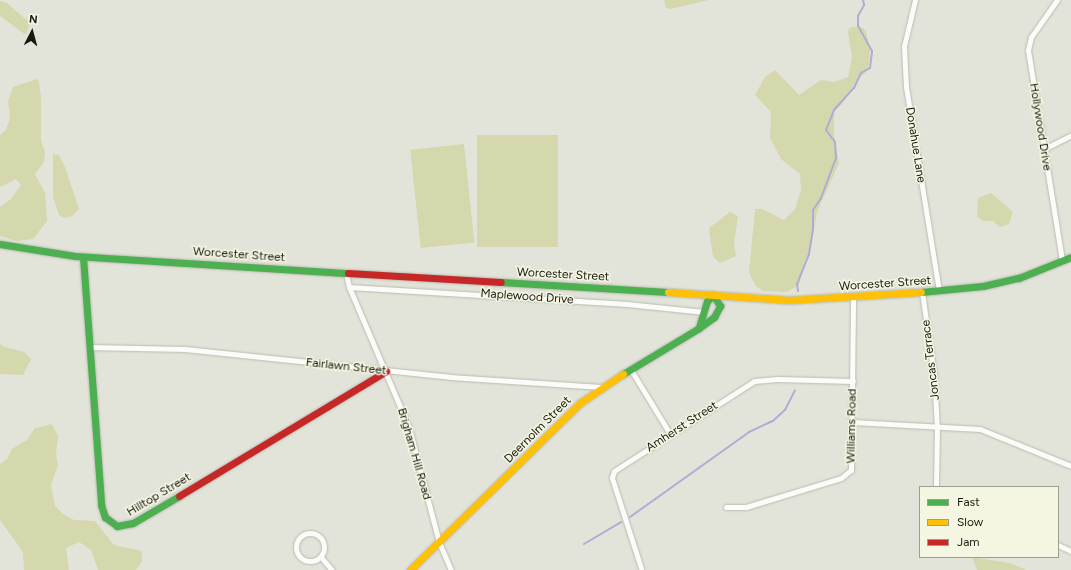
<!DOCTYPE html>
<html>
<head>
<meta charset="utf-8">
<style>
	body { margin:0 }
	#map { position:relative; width:1071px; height:570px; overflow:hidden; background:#e3e4d9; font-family:Figtree,sans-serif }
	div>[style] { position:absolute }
	.green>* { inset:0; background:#d5d7ad; transform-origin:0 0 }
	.stream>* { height:2px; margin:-1px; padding:0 1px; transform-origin:1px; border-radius:1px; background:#b2abd6 }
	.roads { filter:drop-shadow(0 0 1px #babbb2) drop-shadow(0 0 1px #babbb2) }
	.street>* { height:5px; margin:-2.5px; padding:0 2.5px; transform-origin:2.5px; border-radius:2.5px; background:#fbfbf9 }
	.street>.ring { margin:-2.5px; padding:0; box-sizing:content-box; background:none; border:5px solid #fbfbf9; border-radius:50% }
	.fast>* { height:7px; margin:-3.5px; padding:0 3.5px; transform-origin:3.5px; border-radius:3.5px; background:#4caf50 }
	.slow>* { height:7px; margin:-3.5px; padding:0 3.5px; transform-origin:3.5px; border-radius:3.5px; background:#ffc107 }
	.jam>* { height:7px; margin:-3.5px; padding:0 3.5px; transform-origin:3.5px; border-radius:3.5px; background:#c62828 }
	span { translate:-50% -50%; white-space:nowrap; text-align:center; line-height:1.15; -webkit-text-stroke:3px #f4f6e1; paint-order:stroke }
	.street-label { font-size:12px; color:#191912 }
	.legend { position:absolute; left:919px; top:486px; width:140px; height:72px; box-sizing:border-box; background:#f4f6e1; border:1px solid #9c9e8e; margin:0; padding:5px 7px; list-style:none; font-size:12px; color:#191912 }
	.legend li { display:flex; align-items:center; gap:8px; height:20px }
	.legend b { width:20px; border:1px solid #9c9e8e }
	.north { position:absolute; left:12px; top:12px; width:40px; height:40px; -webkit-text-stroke:3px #f4f6e1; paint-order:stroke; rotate:6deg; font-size:11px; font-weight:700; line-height:16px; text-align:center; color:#191912 }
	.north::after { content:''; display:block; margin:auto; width:14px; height:18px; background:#191912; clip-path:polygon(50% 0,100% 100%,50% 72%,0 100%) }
</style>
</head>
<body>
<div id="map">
	<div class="green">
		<div style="clip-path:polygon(664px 0,709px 0,670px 9px,666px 8px)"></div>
		<div style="clip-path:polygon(0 1px,7px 3px,30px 23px,26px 35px,0 16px)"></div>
		<div style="clip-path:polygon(853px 27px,863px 28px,866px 31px,870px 50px,869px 66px,866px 72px,857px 80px,842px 104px,834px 111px,834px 136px,839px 163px,817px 212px,812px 242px,799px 285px,787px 292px,763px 291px,756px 286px,749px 273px,755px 209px,762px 209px,784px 220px,795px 209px,801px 190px,800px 174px,781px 159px,770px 138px,771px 112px,755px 95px,765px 77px,775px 70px,799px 95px,821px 80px,834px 82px,848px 77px,852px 58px,848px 33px,849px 28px)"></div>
		<div style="clip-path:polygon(37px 79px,39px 81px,41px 98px,41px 141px,45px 152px,44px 162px,35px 174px,45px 193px,47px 221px,33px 239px,17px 241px,0 236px,0 207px,11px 199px,21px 185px,16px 179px,0 187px,0 135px,6px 130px,10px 118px,8px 101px,13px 87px)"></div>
		<div style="left:477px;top:135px;width:81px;height:112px"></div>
		<div style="left:464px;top:144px;width:99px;height:54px;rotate:84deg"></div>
		<div style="clip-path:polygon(53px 154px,59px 155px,65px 167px,79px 209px,72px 216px,64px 218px,59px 215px,53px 197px)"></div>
		<div style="clip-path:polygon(991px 193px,1013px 212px,1009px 224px,1000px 227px,993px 221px,983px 221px,977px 216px,978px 198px)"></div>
		<div style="clip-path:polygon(730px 212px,738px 216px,734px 244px,736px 256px,720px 263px,713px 257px,709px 228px)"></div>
		<div style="clip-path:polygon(0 342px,2px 346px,24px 352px,31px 359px,23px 375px,0 374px)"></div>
		<div style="clip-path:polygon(52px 424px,58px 436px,56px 454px,58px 465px,51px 485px,55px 506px,63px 514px,74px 520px,95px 521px,114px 545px,142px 551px,142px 562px,136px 570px,98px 570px,91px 550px,79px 542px,66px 548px,69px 570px,24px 570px,23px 552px,0 520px,0 464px,7px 459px,12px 449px,27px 440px,35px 428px)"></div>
		<div style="clip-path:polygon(972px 557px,1009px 563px,1027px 570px,977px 570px)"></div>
	</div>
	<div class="stream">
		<div style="left:798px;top:291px;width:7px;rotate:-98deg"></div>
		<div style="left:797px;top:284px;width:32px;rotate:-68deg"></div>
		<div style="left:809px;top:254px;width:24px;rotate:-81deg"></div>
		<div style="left:813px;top:230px;width:20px;rotate:-90deg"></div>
		<div style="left:813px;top:210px;width:14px;rotate:-56deg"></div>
		<div style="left:821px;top:198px;width:43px;rotate:-69.4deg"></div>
		<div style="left:836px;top:158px;width:16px;rotate:-94deg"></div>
		<div style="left:835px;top:142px;width:15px;rotate:-127deg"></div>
		<div style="left:826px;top:130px;width:22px;rotate:-68deg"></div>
		<div style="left:834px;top:110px;width:30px;rotate:-48deg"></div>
		<div style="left:854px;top:88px;width:17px;rotate:-65deg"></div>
		<div style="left:861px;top:73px;width:10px;rotate:-29deg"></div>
		<div style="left:870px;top:68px;width:17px;rotate:-83deg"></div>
		<div style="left:872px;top:51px;width:29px;rotate:-119deg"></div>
		<div style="left:858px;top:26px;width:10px;rotate:-90deg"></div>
		<div style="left:858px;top:16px;width:13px;rotate:-61deg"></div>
		<div style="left:864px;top:5px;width:5px;rotate:-101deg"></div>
		<div style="left:630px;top:517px;width:146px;rotate:-35.5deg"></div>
		<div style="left:749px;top:432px;width:26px;rotate:-25deg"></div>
		<div style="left:773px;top:421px;width:16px;rotate:-43deg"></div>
		<div style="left:785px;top:410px;width:22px;rotate:-63deg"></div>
		<div style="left:584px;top:544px;width:43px;rotate:-30.7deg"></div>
	</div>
	<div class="roads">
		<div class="street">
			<div style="left:915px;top:0;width:47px;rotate:103.4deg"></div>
			<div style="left:904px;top:46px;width:41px;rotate:87.2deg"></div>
			<div style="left:906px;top:87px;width:206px;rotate:80.8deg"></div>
			<div style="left:1057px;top:0;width:45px;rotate:125.1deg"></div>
			<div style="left:1031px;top:37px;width:13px;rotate:103deg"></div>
			<div style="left:1028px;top:50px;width:214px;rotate:80.8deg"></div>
			<div style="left:1044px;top:149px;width:30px;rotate:-27deg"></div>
			<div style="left:346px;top:273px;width:14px;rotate:78deg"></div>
			<div style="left:349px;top:287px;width:153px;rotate:66.9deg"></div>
			<div style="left:409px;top:428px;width:118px;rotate:75.3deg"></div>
			<div style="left:439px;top:542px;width:30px;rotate:67deg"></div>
			<div style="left:349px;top:287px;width:279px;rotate:3.5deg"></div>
			<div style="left:627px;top:304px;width:78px;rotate:5.9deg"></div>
			<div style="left:922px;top:292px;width:84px;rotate:81.8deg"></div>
			<div style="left:934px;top:375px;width:53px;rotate:86.8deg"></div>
			<div style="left:937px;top:428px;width:59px;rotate:91deg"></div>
			<div style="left:89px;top:347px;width:96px;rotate:1.2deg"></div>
			<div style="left:185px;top:349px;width:266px;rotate:6deg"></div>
			<div style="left:450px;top:377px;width:152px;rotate:3.8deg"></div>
			<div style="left:631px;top:370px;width:75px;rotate:58.6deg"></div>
			<div style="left:853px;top:422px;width:127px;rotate:3.2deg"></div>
			<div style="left:980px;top:429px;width:98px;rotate:22.1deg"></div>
			<div style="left:726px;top:507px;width:20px"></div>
			<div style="left:746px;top:507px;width:99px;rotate:-17deg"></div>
			<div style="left:841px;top:478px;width:13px;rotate:-39deg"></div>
			<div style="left:851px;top:470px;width:172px;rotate:-89.3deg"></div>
			<div class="ring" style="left:296px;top:533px;width:23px;height:23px"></div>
			<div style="left:1058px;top:545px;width:14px;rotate:25deg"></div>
			<div style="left:321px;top:557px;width:17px;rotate:50deg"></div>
			<div style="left:641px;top:568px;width:95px;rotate:-107.9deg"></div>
			<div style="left:612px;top:478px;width:7px;rotate:-74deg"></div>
			<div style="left:614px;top:471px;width:166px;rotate:-32.7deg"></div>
			<div style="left:754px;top:381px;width:23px;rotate:-5deg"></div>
			<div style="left:777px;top:379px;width:76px;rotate:1.5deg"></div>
		</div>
		<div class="fast">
			<div style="left:0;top:244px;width:76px;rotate:9.1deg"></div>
			<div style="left:75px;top:256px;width:274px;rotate:3.6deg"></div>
			<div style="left:83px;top:257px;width:249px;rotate:85.8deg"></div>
			<div style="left:101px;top:505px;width:13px;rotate:72deg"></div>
			<div style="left:105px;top:517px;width:15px;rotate:37deg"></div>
			<div style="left:117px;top:526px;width:16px;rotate:-11deg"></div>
			<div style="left:133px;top:523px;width:53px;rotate:-30.4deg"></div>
			<div style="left:501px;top:282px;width:167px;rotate:3.4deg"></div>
			<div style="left:921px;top:292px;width:62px;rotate:-5.5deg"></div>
			<div style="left:983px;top:286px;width:37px;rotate:-13deg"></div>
			<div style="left:1019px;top:278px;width:56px;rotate:-22deg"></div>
			<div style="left:623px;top:374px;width:89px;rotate:-31.2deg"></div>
			<div style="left:699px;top:328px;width:19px;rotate:-36deg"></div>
			<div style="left:714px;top:317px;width:13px;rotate:-61deg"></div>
			<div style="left:720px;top:306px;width:13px;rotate:-122deg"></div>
			<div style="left:713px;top:295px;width:8px;rotate:135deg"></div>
			<div style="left:707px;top:301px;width:28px;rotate:107deg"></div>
		</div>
		<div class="slow">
			<div style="left:668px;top:292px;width:122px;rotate:3.8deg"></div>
			<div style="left:790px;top:300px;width:131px;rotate:-3.5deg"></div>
			<div style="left:410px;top:570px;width:238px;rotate:-44.5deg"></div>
			<div style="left:580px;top:403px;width:52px;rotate:-34deg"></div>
		</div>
		<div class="jam">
			<div style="left:348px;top:273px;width:153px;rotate:3.4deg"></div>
			<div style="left:179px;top:496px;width:242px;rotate:-31.1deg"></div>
		</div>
	</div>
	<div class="street-label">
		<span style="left:1040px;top:127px;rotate:81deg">Hollywood Drive</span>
		<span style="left:915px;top:145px;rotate:81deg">Donahue Lane</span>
		<span style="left:239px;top:255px;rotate:4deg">Worcester Street</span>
		<span style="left:563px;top:275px;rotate:3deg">Worcester Street</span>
		<span style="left:885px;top:284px;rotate:-4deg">Worcester Street</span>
		<span style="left:527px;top:297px;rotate:4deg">Maplewood Drive</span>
		<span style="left:931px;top:360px;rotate:-97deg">Joncas Terrace</span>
		<span style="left:346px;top:367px;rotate:6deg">Fairlawn Street</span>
		<span style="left:852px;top:426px;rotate:-89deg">Williams Road</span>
		<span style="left:682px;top:427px;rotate:-33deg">Amherst Street</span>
		<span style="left:538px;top:430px;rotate:-45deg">Deernolm Street</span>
		<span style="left:414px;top:454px;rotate:74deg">Brigham Hill Road</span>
		<span style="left:159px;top:495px;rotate:-31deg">Hilltop Street</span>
	</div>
	<ul class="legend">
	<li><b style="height:5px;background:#4caf50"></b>Fast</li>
	<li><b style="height:5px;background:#ffc107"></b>Slow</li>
	<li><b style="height:5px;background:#c62828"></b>Jam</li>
	</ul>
	<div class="north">N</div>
</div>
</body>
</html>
